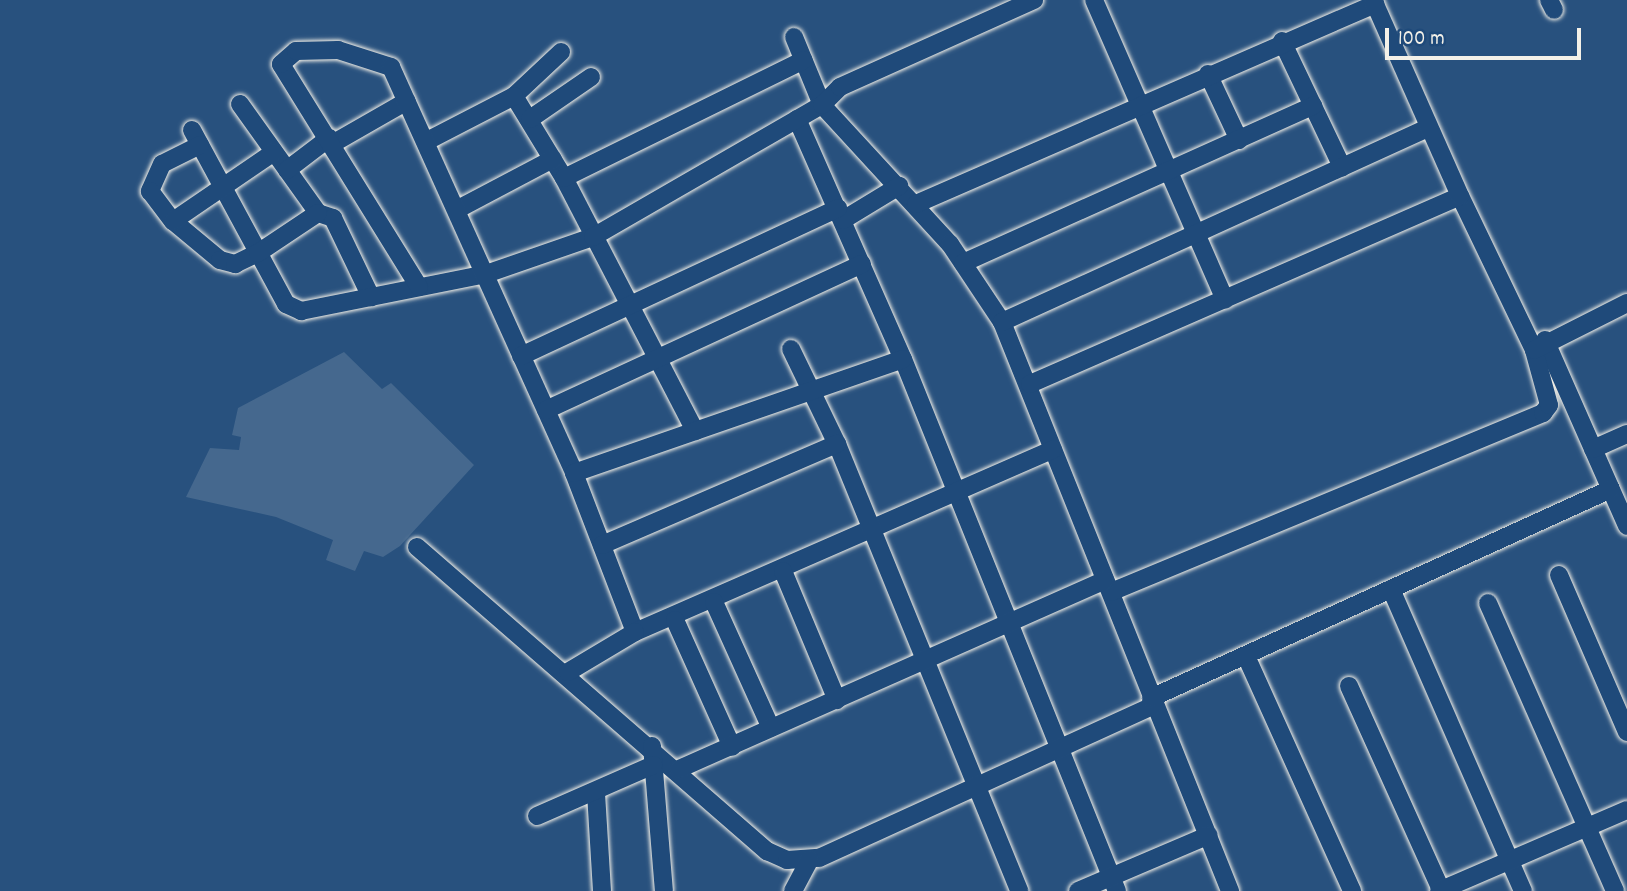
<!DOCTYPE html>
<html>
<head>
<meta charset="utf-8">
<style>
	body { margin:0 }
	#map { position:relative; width:1627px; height:891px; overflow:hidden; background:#28517e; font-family:Dekko,sans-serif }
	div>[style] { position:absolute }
	.green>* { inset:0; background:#45688e }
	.roads { filter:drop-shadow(0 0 2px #f4f1e8) drop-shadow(0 0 2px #f4f1e8) }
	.minor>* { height:18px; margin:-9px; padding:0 9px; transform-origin:9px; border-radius:9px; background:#1f4a7a }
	span { translate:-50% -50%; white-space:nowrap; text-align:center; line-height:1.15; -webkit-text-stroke:6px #1f4a7a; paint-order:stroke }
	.scale { position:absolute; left:1385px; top:28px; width:196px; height:32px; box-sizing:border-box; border:4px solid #f4f1e8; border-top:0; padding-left:9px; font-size:21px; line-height:24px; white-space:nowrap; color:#f4f1e8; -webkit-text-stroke:5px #1f4a7a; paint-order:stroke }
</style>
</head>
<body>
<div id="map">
	<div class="green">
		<div style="clip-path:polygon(344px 352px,382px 389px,391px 383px,474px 465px,400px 546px,383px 557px,364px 551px,355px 571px,326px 560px,333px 540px,276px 517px,186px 497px,210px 448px,239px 450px,241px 437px,232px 435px,238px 408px)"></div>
	</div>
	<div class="roads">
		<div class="minor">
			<div style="left:1094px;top:0;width:327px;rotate:66.4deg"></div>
			<div style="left:1549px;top:0;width:11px;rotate:63deg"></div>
			<div style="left:794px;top:37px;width:74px;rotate:67.6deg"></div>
			<div style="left:822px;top:105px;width:189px;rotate:47.4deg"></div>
			<div style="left:950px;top:244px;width:94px;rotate:56.3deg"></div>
			<div style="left:1002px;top:322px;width:613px;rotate:68.16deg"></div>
			<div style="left:1282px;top:41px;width:140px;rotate:64.5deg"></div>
			<div style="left:561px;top:52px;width:64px;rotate:136.9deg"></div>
			<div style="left:514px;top:96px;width:96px;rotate:58.6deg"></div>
			<div style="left:564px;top:178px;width:285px;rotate:62.6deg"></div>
			<div style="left:1208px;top:74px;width:73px;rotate:64.8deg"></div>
			<div style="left:240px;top:104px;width:134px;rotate:54.4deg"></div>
			<div style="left:318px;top:213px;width:16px;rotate:18deg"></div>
			<div style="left:333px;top:218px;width:88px;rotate:64.3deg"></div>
			<div style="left:530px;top:119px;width:74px;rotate:-34.5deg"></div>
			<div style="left:797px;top:119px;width:262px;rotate:66.2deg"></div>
			<div style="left:903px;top:359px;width:573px;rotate:68.09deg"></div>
			<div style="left:192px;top:130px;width:198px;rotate:61.6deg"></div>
			<div style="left:286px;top:304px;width:17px;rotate:25deg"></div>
			<div style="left:301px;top:311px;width:189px;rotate:-11.3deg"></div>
			<div style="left:486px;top:274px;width:113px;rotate:-19.1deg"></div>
			<div style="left:593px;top:237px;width:264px;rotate:-30deg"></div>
			<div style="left:822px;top:105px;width:25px;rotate:-45deg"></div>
			<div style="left:840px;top:87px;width:213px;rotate:-24.2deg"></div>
			<div style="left:427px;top:141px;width:98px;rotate:-27.3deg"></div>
			<div style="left:332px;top:144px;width:86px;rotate:-29.8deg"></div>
			<div style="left:200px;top:145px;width:42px;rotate:153.4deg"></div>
			<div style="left:162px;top:164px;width:30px;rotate:114deg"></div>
			<div style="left:150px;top:191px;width:38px;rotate:53deg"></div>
			<div style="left:173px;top:221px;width:61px;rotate:39.7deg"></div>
			<div style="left:220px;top:260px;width:16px;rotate:15deg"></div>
			<div style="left:235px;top:264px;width:25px;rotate:-26deg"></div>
			<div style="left:258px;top:253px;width:72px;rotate:-33.7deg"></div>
			<div style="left:287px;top:170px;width:53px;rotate:-37.3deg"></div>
			<div style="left:564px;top:178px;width:267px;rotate:-26.2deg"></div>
			<div style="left:1460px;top:196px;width:171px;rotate:64.3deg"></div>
			<div style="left:916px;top:204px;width:501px;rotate:-23.54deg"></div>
			<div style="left:458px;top:209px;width:107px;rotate:-27.8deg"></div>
			<div style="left:843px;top:220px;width:66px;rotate:-31.3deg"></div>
			<div style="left:173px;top:221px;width:122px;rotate:-34.3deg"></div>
			<div style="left:963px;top:263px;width:384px;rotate:-24.2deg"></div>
			<div style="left:419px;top:287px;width:262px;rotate:-121.8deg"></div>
			<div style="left:281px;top:64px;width:20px;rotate:-41deg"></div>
			<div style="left:296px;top:51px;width:42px;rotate:-1.4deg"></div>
			<div style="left:338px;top:50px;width:56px;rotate:17.8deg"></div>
			<div style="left:391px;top:67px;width:445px;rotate:65.7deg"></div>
			<div style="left:574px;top:473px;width:170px;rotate:69deg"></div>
			<div style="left:635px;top:632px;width:456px;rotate:-23.6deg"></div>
			<div style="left:1002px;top:322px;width:469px;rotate:-24.5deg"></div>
			<div style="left:1545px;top:340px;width:203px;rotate:66.2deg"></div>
			<div style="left:791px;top:349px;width:106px;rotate:64.2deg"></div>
			<div style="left:837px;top:444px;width:483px;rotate:67.8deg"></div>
			<div style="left:521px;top:356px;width:350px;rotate:-25deg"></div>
			<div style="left:1030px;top:384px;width:469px;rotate:-23.6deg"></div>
			<div style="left:1460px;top:196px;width:214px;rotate:-113.9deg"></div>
			<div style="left:546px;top:410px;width:348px;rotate:-24.8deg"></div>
			<div style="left:1593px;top:449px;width:37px;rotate:-24deg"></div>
			<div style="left:574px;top:473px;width:348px;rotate:-19.1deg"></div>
			<div style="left:602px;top:545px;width:256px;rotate:-23.3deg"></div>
			<div style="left:417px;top:547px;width:464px;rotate:41deg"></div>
			<div style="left:767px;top:851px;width:22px;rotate:24deg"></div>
			<div style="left:787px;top:860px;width:32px;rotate:-4deg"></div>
			<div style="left:819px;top:858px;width:368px;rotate:-24.5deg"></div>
			<div style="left:783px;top:571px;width:140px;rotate:67.3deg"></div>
			<div style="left:1559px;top:575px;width:171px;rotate:66.6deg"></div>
			<div style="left:1391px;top:589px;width:330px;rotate:66.4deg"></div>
			<div style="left:1111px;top:592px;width:468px;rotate:-22.5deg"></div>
			<div style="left:1543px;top:413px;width:10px;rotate:-53deg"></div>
			<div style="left:1549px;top:405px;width:57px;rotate:-105.3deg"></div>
			<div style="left:1534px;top:350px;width:104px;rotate:-26.8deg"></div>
			<div style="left:714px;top:602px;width:138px;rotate:65.7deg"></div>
			<div style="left:1488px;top:603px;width:315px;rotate:66.2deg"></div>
			<div style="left:675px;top:620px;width:139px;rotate:65.8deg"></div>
			<div style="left:1246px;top:656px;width:258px;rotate:65.7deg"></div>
			<div style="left:568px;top:672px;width:78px;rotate:-30.8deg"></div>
			<div style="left:1349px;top:686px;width:224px;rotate:65.7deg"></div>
			<div style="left:1151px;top:698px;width:505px;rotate:-24.43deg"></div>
			<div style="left:652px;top:746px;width:145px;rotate:85.3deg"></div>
			<div style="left:679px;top:769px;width:466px;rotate:-23.9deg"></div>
			<div style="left:596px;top:793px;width:98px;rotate:86.5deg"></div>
			<div style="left:537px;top:816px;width:127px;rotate:-23.7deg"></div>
			<div style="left:793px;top:891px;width:36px;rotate:-62deg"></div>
			<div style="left:1078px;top:891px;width:142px;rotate:-23.1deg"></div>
			<div style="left:1439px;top:891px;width:205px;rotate:-23.3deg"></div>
		</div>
	</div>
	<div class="scale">100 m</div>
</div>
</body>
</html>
